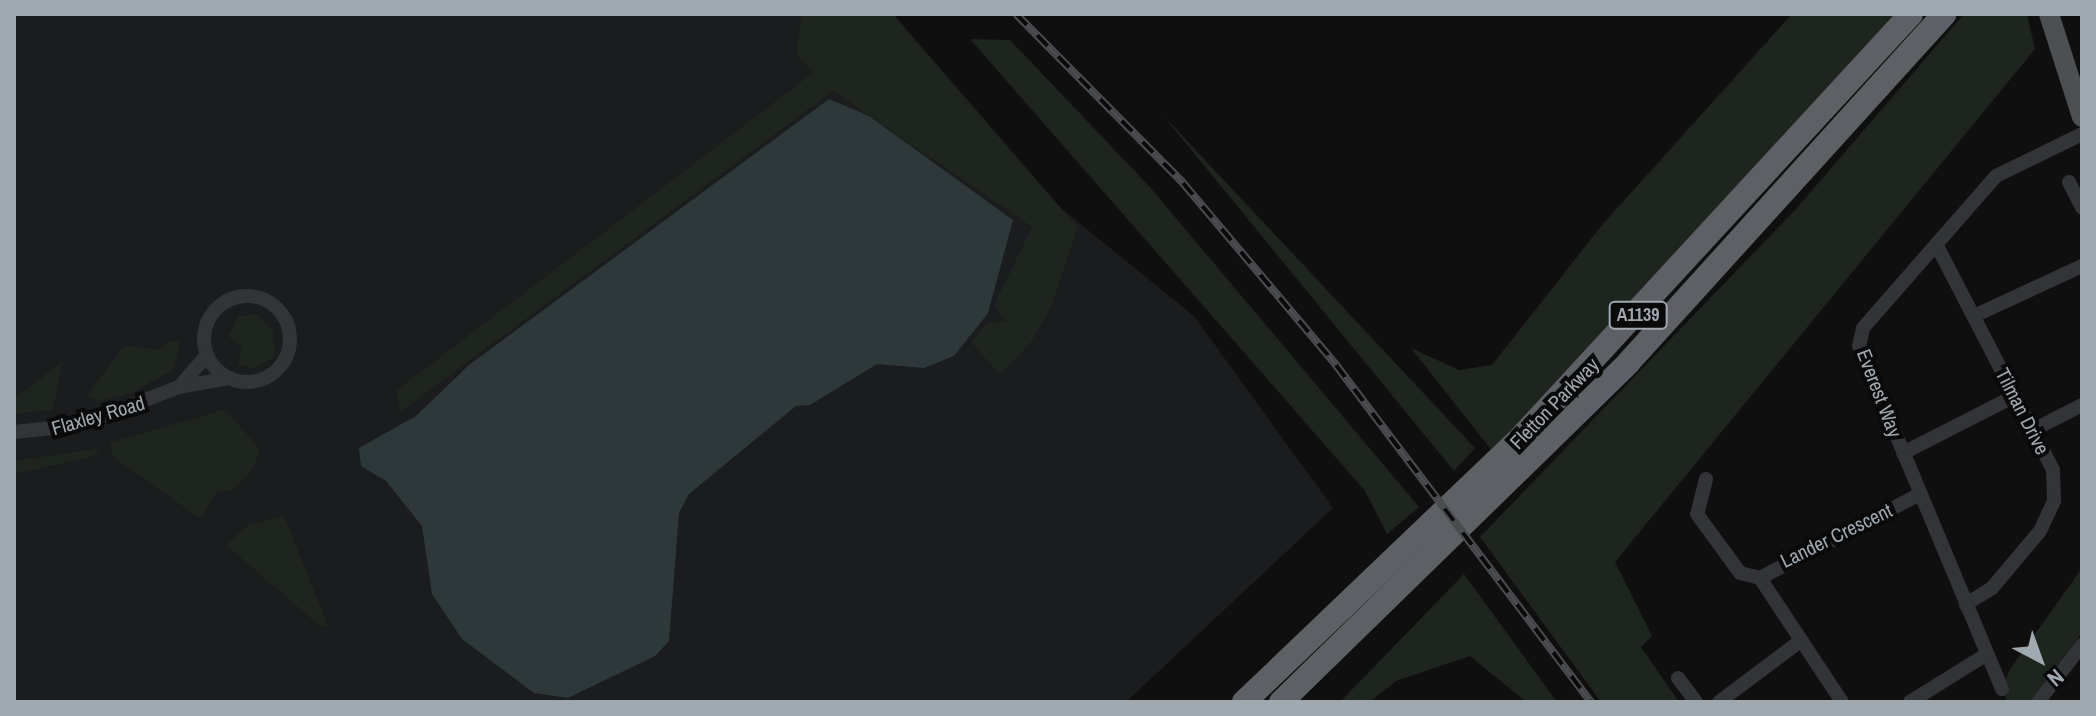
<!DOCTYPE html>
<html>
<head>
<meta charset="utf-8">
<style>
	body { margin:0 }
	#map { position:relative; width:2096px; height:716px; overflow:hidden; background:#0f0f10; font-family:"Archivo Narrow",sans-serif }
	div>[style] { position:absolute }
	.built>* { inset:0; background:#1b1c1d }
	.green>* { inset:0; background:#1e241e }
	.water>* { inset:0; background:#2e383b }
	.street>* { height:14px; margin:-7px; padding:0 7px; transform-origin:7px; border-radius:7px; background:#323437 }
	.street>.ring { margin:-7px; padding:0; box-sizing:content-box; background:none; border:14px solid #323437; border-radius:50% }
	.primary>* { height:20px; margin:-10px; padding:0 10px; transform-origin:10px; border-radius:10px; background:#4d5053 }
	.highway>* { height:24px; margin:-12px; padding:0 12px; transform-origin:12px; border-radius:12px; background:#5d6165 }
	.rail>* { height:8px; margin-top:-4px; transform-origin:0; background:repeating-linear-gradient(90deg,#0a0a0b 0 15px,#4a4c50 0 30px); box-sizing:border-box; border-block:2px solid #4a4c50 }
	span { translate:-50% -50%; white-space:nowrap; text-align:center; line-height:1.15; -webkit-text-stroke:8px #0a0a0b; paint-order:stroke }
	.shield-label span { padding:2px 6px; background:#0a0a0b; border:2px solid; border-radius:6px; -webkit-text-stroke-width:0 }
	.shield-label { font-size:18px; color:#a1a9b0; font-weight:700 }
	.street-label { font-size:20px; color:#a1a9b0 }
	.frame { position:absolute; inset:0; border:16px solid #a1a9b0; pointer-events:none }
	.north { position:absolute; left:2000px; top:620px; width:80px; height:80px; -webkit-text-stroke:6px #0a0a0b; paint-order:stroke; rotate:139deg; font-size:22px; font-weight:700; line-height:32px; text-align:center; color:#a1a9b0 }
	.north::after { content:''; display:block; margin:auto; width:28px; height:36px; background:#a1a9b0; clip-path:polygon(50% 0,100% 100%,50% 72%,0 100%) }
</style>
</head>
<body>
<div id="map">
	<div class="built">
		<div style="clip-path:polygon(14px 14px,821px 14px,1194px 316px,1333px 508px,1126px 702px,14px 702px)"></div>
	</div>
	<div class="green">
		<div style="clip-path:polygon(802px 14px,893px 14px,1078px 228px,1051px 307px,1032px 341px,1000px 375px,971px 342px,988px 322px,1007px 322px,994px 305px,1032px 227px,833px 91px,399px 413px,397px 390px,814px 72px,796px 55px)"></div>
		<div style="clip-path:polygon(1792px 14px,1899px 14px,1493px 452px,1411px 348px,1459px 370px,1492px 365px,1602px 225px)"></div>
		<div style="clip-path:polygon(1964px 14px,2027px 14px,2035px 49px,1615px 562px,1652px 636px,1641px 647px,1679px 702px,1601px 702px,1480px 537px,1795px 210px)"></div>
		<div style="clip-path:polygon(970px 39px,1010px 40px,1149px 186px,1419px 507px,1387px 534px,1365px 491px)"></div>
		<div style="clip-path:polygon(1161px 113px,1475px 448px,1454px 471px)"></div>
		<div style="clip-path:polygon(258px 314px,273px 331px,275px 356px,254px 369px,238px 364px,241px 346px,228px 336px,239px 316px)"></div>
		<div style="clip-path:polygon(171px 340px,180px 342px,174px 369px,134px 392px,98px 402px,87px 396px,123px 346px,161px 349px)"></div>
		<div style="clip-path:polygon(63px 361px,53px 410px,14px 414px,14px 399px)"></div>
		<div style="clip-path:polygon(225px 409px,260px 449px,252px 470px,231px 491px,217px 492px,201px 519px,113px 457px,110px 443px)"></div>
		<div style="clip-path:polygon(100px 448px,92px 457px,14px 474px,14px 461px)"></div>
		<div style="clip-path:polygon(284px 516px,328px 625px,322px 628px,226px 545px,249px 524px)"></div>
		<div style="clip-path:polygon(2082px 568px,2082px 633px,2029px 702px,2007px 702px,2002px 689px,2010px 669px)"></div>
		<div style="clip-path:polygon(1464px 574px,1557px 702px,1526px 702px,1470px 656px,1396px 681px,1370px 702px,1340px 702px)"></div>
	</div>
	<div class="water">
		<div style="clip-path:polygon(829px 99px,869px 116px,1013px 220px,988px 313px,954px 356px,924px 368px,877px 364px,810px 405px,796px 406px,689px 494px,679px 513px,669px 641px,655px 656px,568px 698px,534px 693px,462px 639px,432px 594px,422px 526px,386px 481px,361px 466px,359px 448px,416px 416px,469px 365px)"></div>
	</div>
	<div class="street">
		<div style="left:2069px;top:182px;width:29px;rotate:63deg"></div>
		<div style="left:1936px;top:244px;width:254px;rotate:62.6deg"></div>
		<div style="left:2053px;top:470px;width:31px;rotate:88deg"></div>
		<div style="left:2054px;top:501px;width:33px;rotate:115deg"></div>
		<div style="left:2040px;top:531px;width:75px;rotate:130.1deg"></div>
		<div style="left:1992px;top:588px;width:31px;rotate:148deg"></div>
		<div class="ring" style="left:204px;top:296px;width:72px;height:72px"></div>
		<div style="left:1976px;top:315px;width:117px;rotate:-24.8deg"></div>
		<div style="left:180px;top:386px;width:41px;rotate:-48.9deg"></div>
		<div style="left:2033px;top:430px;width:55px;rotate:-27deg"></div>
		<div style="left:14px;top:432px;width:67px;rotate:-6deg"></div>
		<div style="left:81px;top:425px;width:105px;rotate:-21.2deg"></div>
		<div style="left:179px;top:387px;width:52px;rotate:-10deg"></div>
		<div style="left:1903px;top:453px;width:126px;rotate:-27deg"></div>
		<div style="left:1706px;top:479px;width:36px;rotate:104deg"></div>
		<div style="left:1697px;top:514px;width:73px;rotate:53.9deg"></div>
		<div style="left:1740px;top:573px;width:21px;rotate:14deg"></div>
		<div style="left:1760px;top:578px;width:181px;rotate:-27.7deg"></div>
		<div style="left:1760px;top:578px;width:149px;rotate:56.5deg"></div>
		<div style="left:1678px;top:678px;width:30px;rotate:53deg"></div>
		<div style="left:2002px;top:689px;width:372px;rotate:-112.6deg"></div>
		<div style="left:1859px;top:346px;width:18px;rotate:-77deg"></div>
		<div style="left:1863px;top:328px;width:202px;rotate:-48.8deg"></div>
		<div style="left:1996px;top:176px;width:96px;rotate:-26deg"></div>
		<div style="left:1719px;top:702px;width:100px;rotate:-36.9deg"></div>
		<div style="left:1910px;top:702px;width:91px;rotate:-31.9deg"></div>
		<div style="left:2038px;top:702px;width:72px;rotate:-52.3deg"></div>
	</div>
	<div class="primary">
		<div style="left:2049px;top:14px;width:108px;rotate:72.2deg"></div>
	</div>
	<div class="highway">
		<div style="left:1244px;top:702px;width:388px;rotate:-43.7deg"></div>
		<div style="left:1524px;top:434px;width:571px;rotate:-47.34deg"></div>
		<div style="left:1281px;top:702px;width:485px;rotate:-44.3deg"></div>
		<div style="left:1628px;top:363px;width:471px;rotate:-47.8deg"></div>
	</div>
	<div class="rail">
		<div style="left:1016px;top:14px;width:238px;rotate:45.3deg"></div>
		<div style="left:1183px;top:183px;width:238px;rotate:49.9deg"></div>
		<div style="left:1336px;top:365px;width:423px;rotate:52.9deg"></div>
	</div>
	<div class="shield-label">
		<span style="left:1638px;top:315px">A1139</span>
	</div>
	<div class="street-label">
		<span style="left:1880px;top:393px;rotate:69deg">Everest Way</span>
		<span style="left:1554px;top:403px;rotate:-46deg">Fletton Parkway</span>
		<span style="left:2023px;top:411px;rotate:63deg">Tilman Drive</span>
		<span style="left:98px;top:415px;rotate:-16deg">Flaxley Road</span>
		<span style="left:1836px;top:535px;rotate:-26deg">Lander Crescent</span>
	</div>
	<div class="frame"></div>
	<div class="north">N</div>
</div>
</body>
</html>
